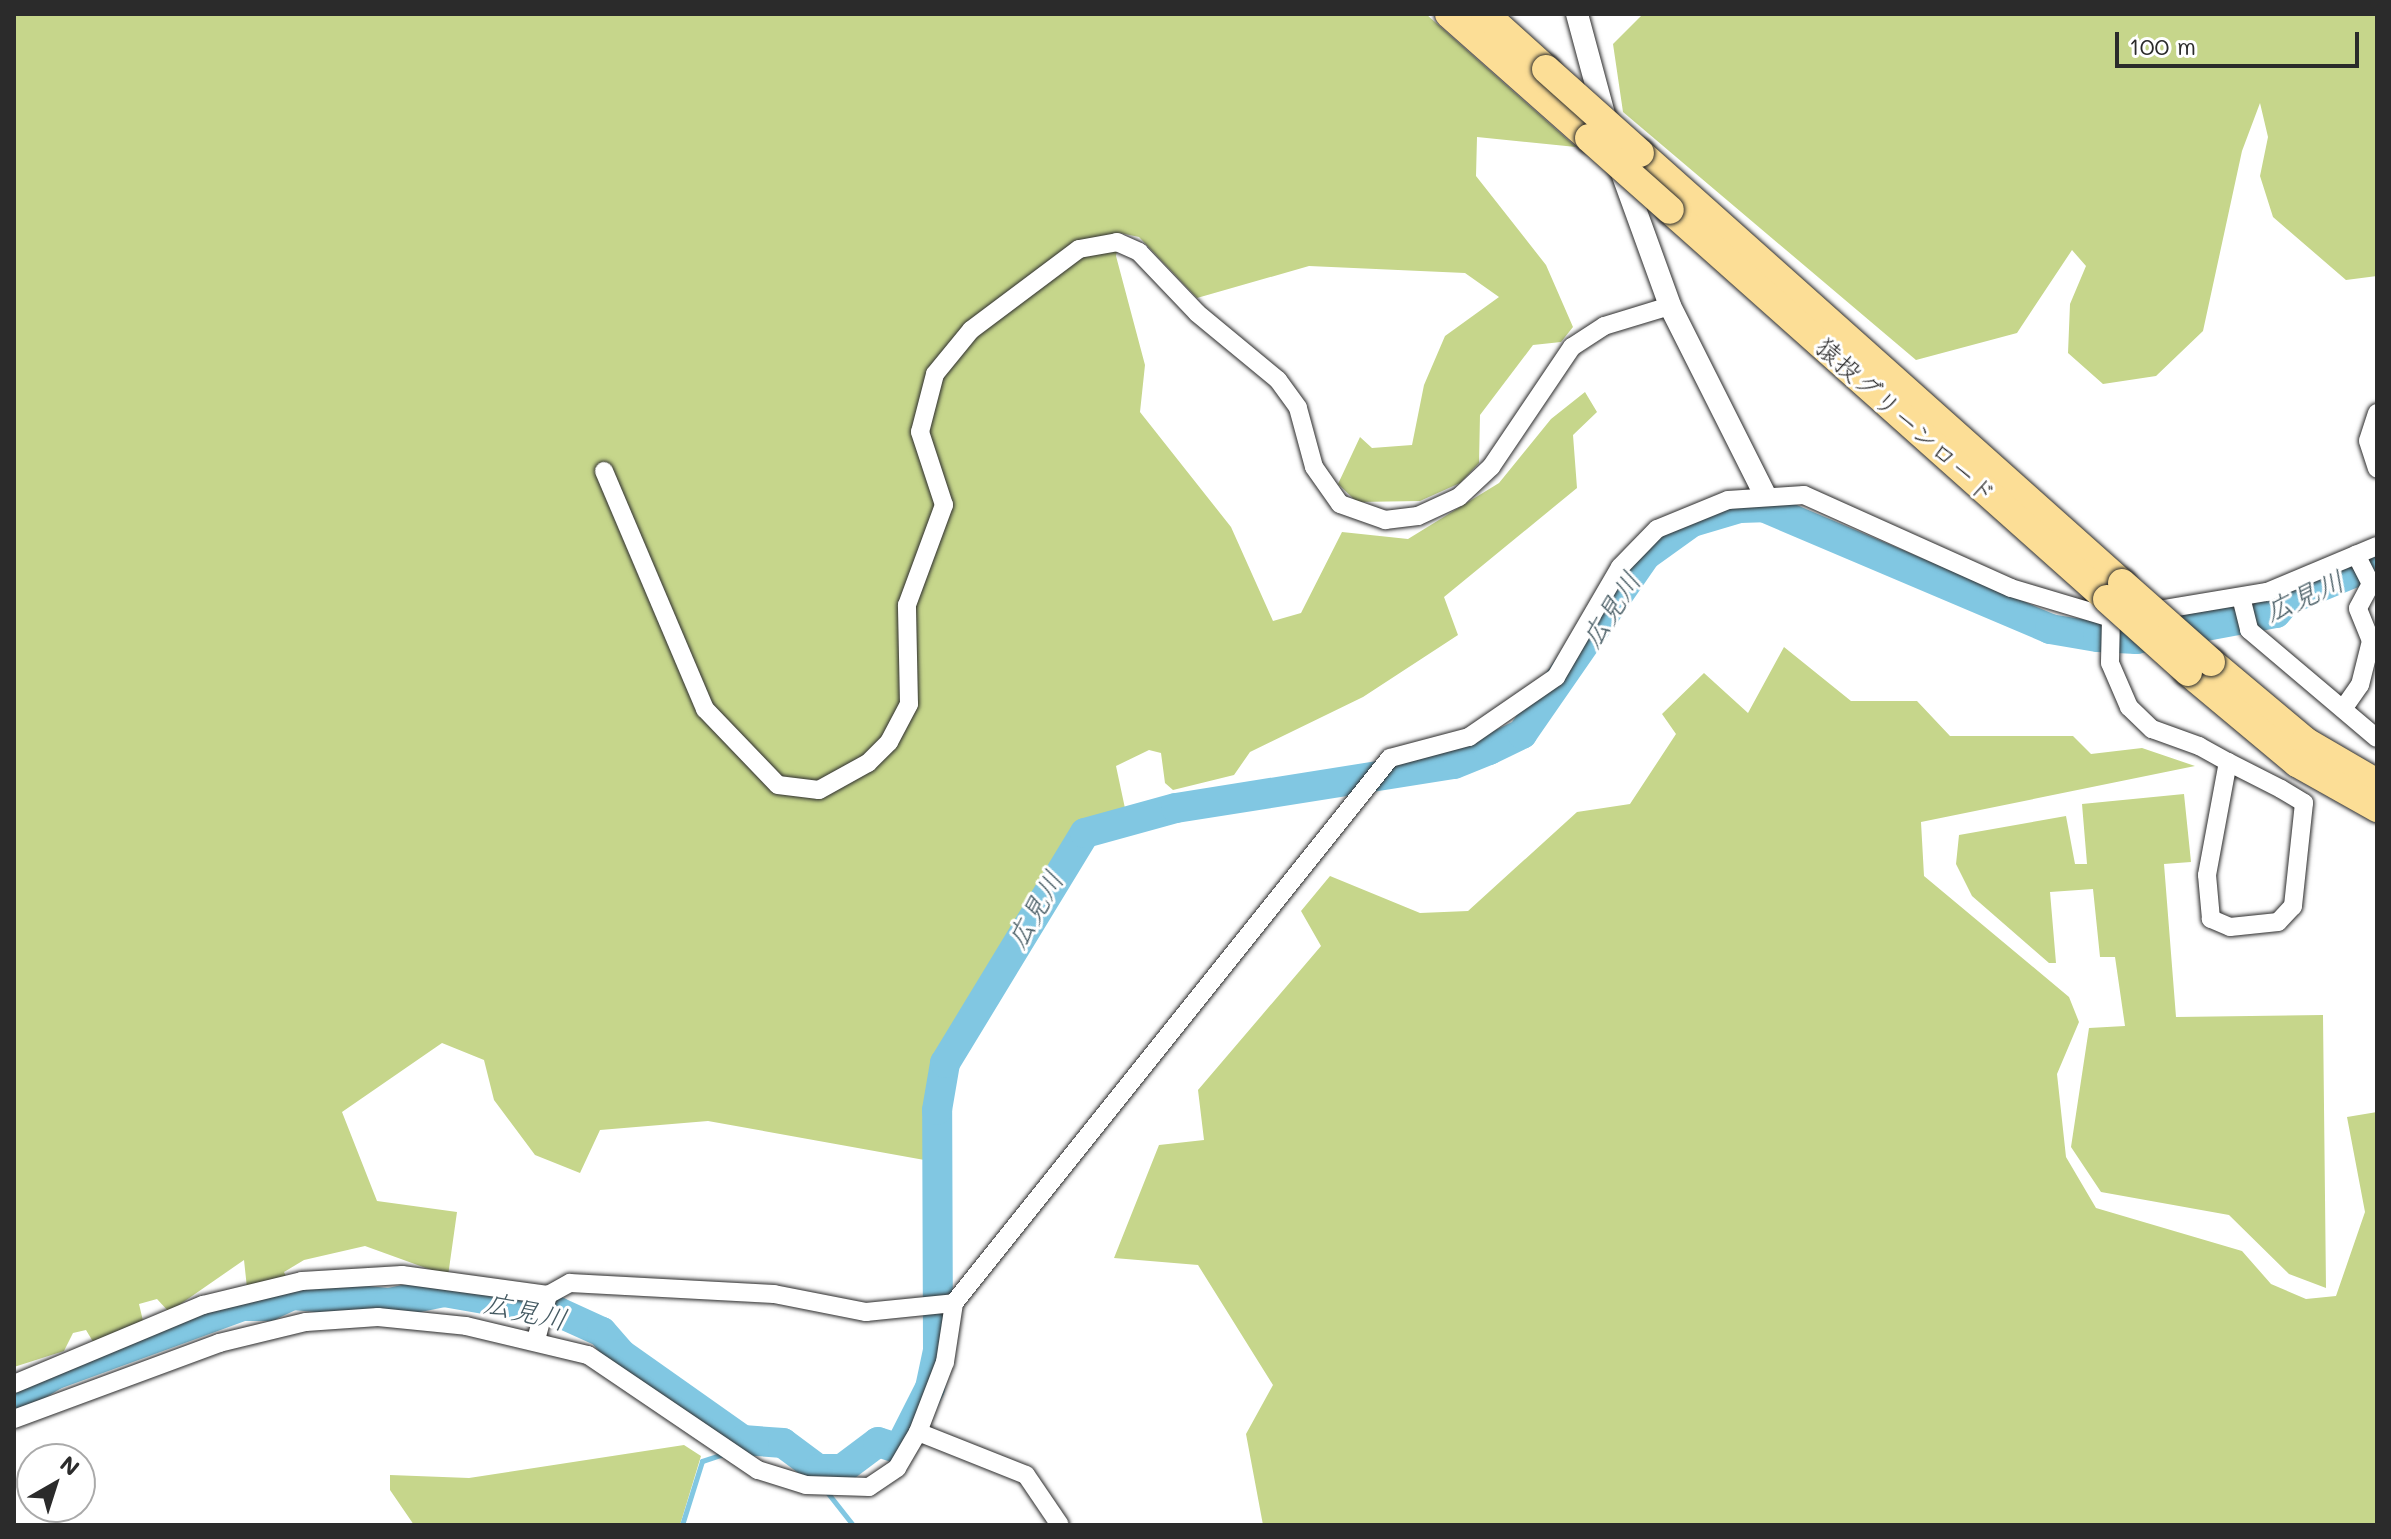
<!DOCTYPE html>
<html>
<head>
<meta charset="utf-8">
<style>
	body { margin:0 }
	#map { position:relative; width:2391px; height:1539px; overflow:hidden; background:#fff; font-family:Mali,"Klee One",sans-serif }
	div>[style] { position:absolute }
	.green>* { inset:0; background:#c6d68b }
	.stream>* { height:5px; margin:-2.5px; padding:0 2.5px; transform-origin:2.5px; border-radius:2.5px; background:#81c7e2 }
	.river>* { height:30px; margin:-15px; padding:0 15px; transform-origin:15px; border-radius:15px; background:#81c7e2 }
	.roads { filter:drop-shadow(0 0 2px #2b2b2b) drop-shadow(0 0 2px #2b2b2b) }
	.minor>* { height:18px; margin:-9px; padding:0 9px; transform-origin:9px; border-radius:9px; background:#fff }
	.tertiary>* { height:22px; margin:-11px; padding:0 11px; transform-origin:11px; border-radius:11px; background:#fff }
	.primary>* { height:28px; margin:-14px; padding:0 14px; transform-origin:14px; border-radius:14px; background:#fcde96 }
	.bridges { filter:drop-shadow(0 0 2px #2b2b2b) drop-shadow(0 0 2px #2b2b2b) }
	.primary-bridge>* { height:28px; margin:-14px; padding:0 14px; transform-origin:14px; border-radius:14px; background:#fcde96 }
	span { translate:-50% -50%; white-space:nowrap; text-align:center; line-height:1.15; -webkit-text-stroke:6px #fff; paint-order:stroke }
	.street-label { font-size:26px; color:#2b2b2b }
	.water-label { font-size:28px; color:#455a62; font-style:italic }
	.frame { position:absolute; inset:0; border:16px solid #2b2b2b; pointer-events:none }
	.north { position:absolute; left:16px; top:1443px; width:80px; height:80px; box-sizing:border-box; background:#fff; border:2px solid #aaa; border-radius:50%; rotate:39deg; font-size:22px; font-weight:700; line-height:32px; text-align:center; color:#2b2b2b }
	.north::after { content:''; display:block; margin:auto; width:28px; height:36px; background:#2b2b2b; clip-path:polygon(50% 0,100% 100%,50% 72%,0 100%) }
	.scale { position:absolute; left:2115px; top:32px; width:244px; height:36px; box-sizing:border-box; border:4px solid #2b2b2b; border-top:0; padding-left:10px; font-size:24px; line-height:28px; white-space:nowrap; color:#2b2b2b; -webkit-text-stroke:6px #fff; paint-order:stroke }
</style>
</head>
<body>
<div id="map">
	<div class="green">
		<div style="clip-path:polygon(14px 14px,1426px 14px,1576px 147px,1477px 137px,1476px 176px,1546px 265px,1573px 327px,1561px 342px,1533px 345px,1480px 415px,1479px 463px,1460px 483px,1420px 501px,1357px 502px,1338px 484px,1360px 437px,1372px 448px,1412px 445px,1424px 385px,1445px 336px,1499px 297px,1465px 273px,1309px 266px,1197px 298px,1139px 237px,1120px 233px,1116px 256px,1145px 365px,1140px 412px,1231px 527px,1273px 621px,1301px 613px,1342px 532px,1408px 539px,1499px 483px,1551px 419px,1585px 392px,1597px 412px,1573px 435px,1577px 488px,1444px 597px,1458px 635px,1363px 697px,1250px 752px,1234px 775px,1173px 790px,1165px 783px,1161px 753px,1149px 750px,1116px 766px,1126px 813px,1083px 827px,1066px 848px,941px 1057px,930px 1161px,708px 1121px,600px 1130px,580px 1173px,535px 1155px,494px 1100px,484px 1060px,442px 1043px,342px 1112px,377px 1201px,457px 1212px,448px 1276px,365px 1246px,304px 1260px,284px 1272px,288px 1281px,247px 1288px,244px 1260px,169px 1312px,157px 1299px,139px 1304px,144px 1325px,95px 1345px,86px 1330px,73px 1333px,64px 1351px,14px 1367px)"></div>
		<div style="clip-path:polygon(1643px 14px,2377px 14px,2377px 276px,2346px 280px,2273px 217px,2260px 176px,2268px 137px,2260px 103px,2242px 151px,2203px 331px,2156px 376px,2103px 384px,2068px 353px,2070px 304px,2086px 266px,2072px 250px,2017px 333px,1916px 360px,1623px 112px,1613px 44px)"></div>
		<div style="clip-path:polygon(1784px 647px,1851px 701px,1917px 701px,1950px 736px,2073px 736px,2091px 754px,2142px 748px,2195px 766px,1921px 822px,1924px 876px,2069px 997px,2079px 1022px,2057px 1074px,2066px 1157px,2096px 1208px,2242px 1251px,2271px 1284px,2306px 1299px,2336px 1296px,2365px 1212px,2347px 1117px,2377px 1112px,2377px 1525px,1263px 1525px,1246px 1434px,1273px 1385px,1198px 1265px,1114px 1258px,1159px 1145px,1204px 1140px,1198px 1090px,1321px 946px,1301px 911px,1330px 876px,1420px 913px,1468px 911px,1577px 812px,1630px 804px,1676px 734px,1662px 714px,1704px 673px,1748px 713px)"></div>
		<div style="clip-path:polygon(2184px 794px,2191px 862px,2164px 864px,2176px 1017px,2323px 1015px,2326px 1288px,2289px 1274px,2229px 1215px,2101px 1192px,2071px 1147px,2089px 1028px,2125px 1026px,2115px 957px,2100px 957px,2093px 889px,2050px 892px,2056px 963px,2049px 963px,1972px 896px,1956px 864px,1959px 835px,2066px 816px,2075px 864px,2087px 864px,2082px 804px)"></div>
		<div style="clip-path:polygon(684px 1445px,701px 1456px,680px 1525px,414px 1525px,390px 1490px,390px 1475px,469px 1478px)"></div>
	</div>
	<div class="stream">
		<div style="left:818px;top:1469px;width:14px;rotate:69deg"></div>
		<div style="left:827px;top:1492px;width:42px;rotate:51.8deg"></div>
		<div style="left:682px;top:1525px;width:67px;rotate:-72.6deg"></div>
		<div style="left:702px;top:1461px;width:22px;rotate:-18deg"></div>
	</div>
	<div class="river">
		<div style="left:14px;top:1399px;width:47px;rotate:-31deg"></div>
		<div style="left:54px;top:1375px;width:201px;rotate:-20.1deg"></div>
		<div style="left:243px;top:1306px;width:26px"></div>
		<div style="left:269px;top:1306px;width:26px;rotate:-25deg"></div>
		<div style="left:293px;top:1295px;width:96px;rotate:4.8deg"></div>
		<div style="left:389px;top:1303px;width:56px;rotate:-11.3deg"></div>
		<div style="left:444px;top:1292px;width:116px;rotate:10deg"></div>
		<div style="left:558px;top:1312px;width:48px;rotate:24.4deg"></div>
		<div style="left:602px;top:1332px;width:29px;rotate:49deg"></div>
		<div style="left:621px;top:1354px;width:149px;rotate:35.2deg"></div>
		<div style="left:743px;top:1440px;width:40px;rotate:4.3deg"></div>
		<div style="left:783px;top:1443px;width:44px;rotate:36.6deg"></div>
		<div style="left:818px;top:1469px;width:24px"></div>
		<div style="left:842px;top:1469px;width:45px;rotate:-36.9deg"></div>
		<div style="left:878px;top:1442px;width:22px;rotate:18deg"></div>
		<div style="left:899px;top:1449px;width:68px;rotate:-63.1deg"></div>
		<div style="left:930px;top:1388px;width:38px;rotate:-78deg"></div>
		<div style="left:938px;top:1351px;width:241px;rotate:-90.2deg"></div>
		<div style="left:937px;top:1110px;width:48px;rotate:-80.3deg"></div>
		<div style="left:945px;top:1063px;width:269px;rotate:-58.7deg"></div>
		<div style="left:1085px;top:833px;width:94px;rotate:-15.4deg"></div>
		<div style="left:1176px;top:808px;width:281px;rotate:-9deg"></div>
		<div style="left:1454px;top:764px;width:38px;rotate:-22deg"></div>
		<div style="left:1489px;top:750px;width:37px;rotate:-26deg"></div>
		<div style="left:1522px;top:734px;width:218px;rotate:-55.3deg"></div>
		<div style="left:1646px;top:555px;width:57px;rotate:-35.7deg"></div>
		<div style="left:1692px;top:522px;width:50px;rotate:-16.3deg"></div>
		<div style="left:1740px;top:508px;width:23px;rotate:-2deg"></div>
		<div style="left:1763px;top:507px;width:312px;rotate:23deg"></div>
		<div style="left:2050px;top:629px;width:49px;rotate:9.5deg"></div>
		<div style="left:2098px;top:637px;width:38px;rotate:3deg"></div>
		<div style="left:2136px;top:639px;width:142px;rotate:-10.5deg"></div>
		<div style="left:2276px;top:613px;width:16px;rotate:-50deg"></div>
		<div style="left:2286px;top:601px;width:99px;rotate:-22.7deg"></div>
	</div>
	<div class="roads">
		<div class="minor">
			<div style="left:2377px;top:413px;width:29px;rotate:108deg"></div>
			<div style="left:2368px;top:441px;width:29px;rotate:72deg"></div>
			<div style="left:604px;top:471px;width:259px;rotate:67deg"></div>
			<div style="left:705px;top:709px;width:105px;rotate:46.2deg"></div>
			<div style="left:778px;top:785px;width:41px;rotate:7deg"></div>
			<div style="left:819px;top:790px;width:56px;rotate:-28.9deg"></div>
			<div style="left:868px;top:763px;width:30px;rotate:-45deg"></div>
			<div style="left:889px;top:742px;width:43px;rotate:-62.2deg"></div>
			<div style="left:909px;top:704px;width:99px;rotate:-91.2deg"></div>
			<div style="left:907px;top:605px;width:107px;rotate:-69.7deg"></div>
			<div style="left:944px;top:505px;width:77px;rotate:-108.2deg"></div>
			<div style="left:920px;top:432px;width:60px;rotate:-75.5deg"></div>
			<div style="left:935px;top:374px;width:57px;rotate:-50.7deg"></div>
			<div style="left:971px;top:330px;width:135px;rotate:-36.9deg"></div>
			<div style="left:1079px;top:249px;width:39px;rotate:-10deg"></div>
			<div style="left:1117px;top:242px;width:24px;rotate:24deg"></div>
			<div style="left:1139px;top:252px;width:84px;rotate:46.4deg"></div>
			<div style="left:1197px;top:313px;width:105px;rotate:39.6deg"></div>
			<div style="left:1278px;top:380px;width:34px;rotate:54deg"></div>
			<div style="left:1298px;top:408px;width:61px;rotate:74.8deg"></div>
			<div style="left:1314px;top:467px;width:45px;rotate:54.9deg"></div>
			<div style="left:1340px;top:504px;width:48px;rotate:19.6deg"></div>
			<div style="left:1385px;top:520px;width:33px;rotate:-7deg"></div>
			<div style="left:1418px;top:516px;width:45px;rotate:-24.9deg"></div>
			<div style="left:1459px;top:497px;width:44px;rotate:-43.2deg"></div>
			<div style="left:1491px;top:467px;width:145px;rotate:-56deg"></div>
			<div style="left:1572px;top:347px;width:38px;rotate:-33deg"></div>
			<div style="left:1604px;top:326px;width:69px;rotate:-16.9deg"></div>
			<div style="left:2241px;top:597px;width:34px;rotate:76deg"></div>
			<div style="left:2249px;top:630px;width:167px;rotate:40.2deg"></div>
			<div style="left:2111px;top:618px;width:45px;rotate:91.3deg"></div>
			<div style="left:2110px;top:663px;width:48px;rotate:66.6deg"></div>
			<div style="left:2129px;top:707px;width:32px;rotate:44deg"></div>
			<div style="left:2152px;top:729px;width:50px;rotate:19.9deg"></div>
			<div style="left:2199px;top:746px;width:33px;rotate:29deg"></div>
			<div style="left:2228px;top:762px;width:59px;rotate:27deg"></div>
			<div style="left:2281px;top:789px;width:27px;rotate:31deg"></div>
			<div style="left:2304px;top:803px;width:104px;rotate:96.1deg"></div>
			<div style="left:2293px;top:906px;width:22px;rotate:133deg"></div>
			<div style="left:2278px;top:922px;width:48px;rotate:174.1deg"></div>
			<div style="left:2230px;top:927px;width:21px;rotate:-157deg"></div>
			<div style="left:2211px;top:919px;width:44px;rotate:-95.2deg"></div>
			<div style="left:2207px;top:875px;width:115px;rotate:-79.5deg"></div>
			<div style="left:2343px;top:709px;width:29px;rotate:-55deg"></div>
			<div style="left:2360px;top:685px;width:45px;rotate:-76deg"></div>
			<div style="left:2371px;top:641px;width:35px;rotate:-112deg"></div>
			<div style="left:2358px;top:608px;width:27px;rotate:-62deg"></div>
			<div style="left:2371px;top:584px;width:33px;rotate:-117deg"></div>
			<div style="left:536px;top:1340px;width:47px;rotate:-75.1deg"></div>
			<div style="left:548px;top:1295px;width:25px;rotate:-29deg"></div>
			<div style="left:570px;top:1283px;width:204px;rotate:3.1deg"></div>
			<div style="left:774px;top:1294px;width:94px;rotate:11.1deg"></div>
			<div style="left:866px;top:1312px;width:88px;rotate:-5.8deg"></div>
			<div style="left:14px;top:1384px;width:205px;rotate:-22.7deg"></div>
			<div style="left:203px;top:1305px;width:102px;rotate:-13.6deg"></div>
			<div style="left:302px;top:1281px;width:100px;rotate:-3.4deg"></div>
			<div style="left:402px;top:1275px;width:147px;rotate:7.8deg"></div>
			<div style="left:14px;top:1419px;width:219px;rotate:-20.3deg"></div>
			<div style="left:219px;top:1343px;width:89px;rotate:-13.6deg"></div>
			<div style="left:306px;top:1322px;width:72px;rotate:-4deg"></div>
			<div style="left:378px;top:1317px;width:88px;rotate:5.8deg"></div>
			<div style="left:466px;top:1326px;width:125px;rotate:13.4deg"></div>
			<div style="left:588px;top:1355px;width:205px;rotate:34.1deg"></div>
			<div style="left:758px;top:1470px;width:50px;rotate:17.4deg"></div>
			<div style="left:806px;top:1485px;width:63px;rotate:1.8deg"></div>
			<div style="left:869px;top:1487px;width:34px;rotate:-34deg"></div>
			<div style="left:897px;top:1468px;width:42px;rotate:-59.7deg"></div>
			<div style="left:918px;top:1432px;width:75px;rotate:-68.9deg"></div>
			<div style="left:945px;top:1362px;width:60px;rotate:-81.3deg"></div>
			<div style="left:954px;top:1303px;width:698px;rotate:-51.34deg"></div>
			<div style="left:1390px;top:758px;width:82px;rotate:-14.9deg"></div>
			<div style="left:1469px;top:737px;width:106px;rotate:-34.6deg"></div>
			<div style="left:1556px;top:677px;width:127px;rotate:-59.8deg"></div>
			<div style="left:1620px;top:567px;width:53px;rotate:-45.8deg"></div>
			<div style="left:1657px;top:529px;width:77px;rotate:-22.2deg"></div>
			<div style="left:1728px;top:500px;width:76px;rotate:-3.8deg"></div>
			<div style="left:1804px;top:495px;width:227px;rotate:24.2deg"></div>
			<div style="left:2011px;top:588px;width:104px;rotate:16.7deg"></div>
			<div style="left:2111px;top:618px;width:158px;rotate:-9.5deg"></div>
			<div style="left:2267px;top:592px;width:119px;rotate:-22.7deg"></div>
			<div style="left:918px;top:1432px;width:116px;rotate:21.7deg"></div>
			<div style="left:1026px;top:1475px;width:60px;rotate:55.8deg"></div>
		</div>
		<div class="tertiary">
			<div style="left:1577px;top:14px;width:115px;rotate:74.9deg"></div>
			<div style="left:1618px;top:162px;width:153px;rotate:70.1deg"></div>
			<div style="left:1670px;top:306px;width:209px;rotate:63.3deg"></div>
		</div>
		<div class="primary">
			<div style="left:1449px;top:14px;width:187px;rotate:41.5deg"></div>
			<div style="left:1485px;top:14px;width:82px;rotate:42deg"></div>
			<div style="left:1640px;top:153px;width:646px;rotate:41.74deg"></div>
			<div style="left:1670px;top:210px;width:585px;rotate:41.67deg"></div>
			<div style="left:2211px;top:662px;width:123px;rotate:40deg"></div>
			<div style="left:2305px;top:741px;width:83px;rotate:30.3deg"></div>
			<div style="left:2188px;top:672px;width:142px;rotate:39.9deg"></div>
			<div style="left:2297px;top:763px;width:92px;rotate:29.4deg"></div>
		</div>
	</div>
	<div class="bridges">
		<div class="primary-bridge">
			<div style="left:1546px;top:69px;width:126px;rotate:41.8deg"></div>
			<div style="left:1589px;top:138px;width:108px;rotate:41.6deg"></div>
			<div style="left:2122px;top:583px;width:119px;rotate:41.6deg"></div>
			<div style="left:2107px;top:599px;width:109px;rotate:42deg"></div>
		</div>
	</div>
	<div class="street-label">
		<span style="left:1906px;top:420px;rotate:42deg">猿投グリーンロード</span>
	</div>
	<div class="water-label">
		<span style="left:2304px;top:595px;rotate:-24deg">広見川</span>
		<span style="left:1610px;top:609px;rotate:-57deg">広見川</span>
		<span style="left:1034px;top:909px;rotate:-60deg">広見川</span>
		<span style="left:526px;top:1310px;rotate:13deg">広見川</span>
	</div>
	<div class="frame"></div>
	<div class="north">N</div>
	<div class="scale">100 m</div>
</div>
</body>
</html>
